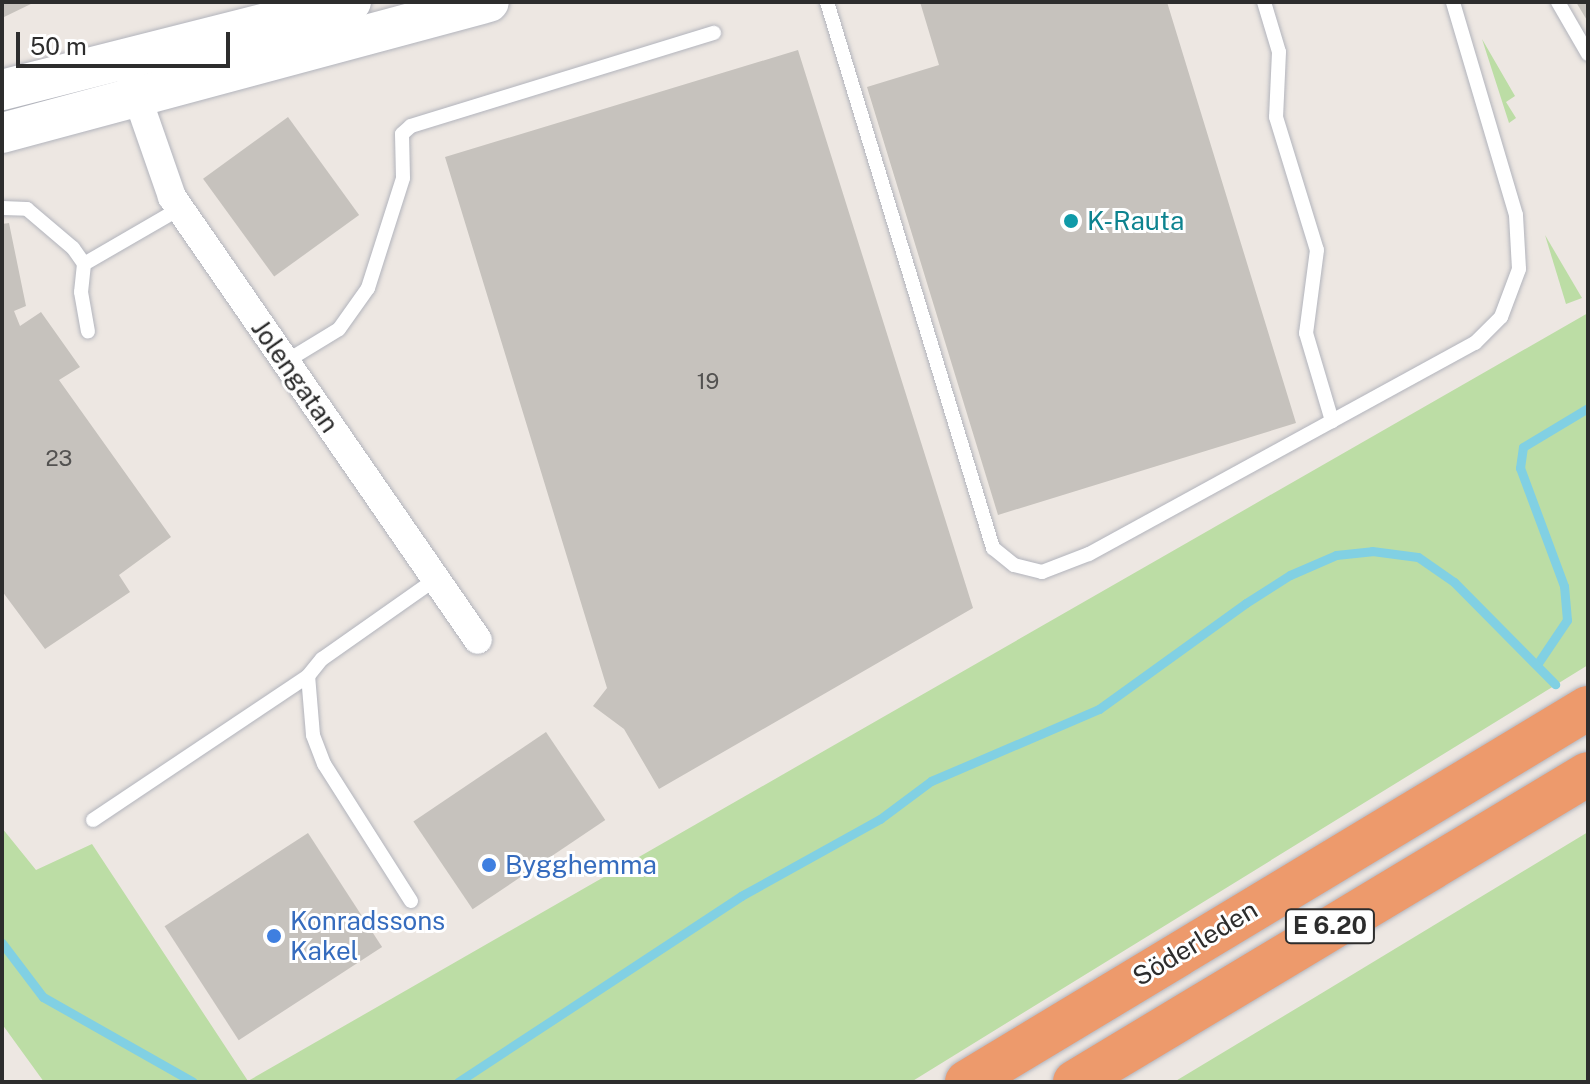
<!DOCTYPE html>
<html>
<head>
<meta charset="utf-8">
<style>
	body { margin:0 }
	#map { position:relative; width:1590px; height:1084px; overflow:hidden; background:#ede7e2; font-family:"Public Sans",sans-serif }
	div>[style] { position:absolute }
	.green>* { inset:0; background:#bcdda5 }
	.stream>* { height:9px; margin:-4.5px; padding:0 4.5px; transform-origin:4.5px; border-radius:4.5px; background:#81d0e3 }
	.building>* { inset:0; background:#c6c2bd; transform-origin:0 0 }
	.roads { filter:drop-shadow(0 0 2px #b2b4bc) drop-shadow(0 0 2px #b2b4bc) }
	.lane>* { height:14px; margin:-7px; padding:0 7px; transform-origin:7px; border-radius:7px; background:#fff }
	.street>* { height:28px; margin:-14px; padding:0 14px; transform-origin:14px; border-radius:14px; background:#fff }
	.secondary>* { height:40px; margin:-20px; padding:0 20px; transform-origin:20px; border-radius:20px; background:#fff }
	.highway>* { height:44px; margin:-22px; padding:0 22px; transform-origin:22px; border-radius:22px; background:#ed9a6c }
	.dots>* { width:22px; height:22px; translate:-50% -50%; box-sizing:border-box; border:4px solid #fff; border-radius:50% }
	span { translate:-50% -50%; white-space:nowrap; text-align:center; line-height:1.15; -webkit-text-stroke:6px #fff; paint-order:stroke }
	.number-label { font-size:22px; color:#535251 }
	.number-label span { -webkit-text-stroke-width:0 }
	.shield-label span { padding:2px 6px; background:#fff; border:2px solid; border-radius:6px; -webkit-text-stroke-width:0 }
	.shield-label { font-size:24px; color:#2d2d2d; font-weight:700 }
	.culture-label { font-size:26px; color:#0d838f }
	.left { translate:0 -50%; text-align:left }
	.street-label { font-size:26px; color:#2d2d2d }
	.shop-label { font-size:26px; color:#366cbe }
	.frame { position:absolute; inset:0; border:4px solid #2d2d2d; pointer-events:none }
	.scale { position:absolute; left:16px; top:32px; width:214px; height:36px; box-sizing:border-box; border:4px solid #2d2d2d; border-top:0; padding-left:10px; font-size:24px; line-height:28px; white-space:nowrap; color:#2d2d2d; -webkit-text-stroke:6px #fff; paint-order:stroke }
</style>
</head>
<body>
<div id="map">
	<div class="green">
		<div style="clip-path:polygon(1482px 39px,1515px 96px,1506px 102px,1516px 118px,1509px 123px)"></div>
		<div style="clip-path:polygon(1545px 235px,1582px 298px,1566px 304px)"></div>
		<div style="clip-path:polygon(1588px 313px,1588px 665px,911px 1082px,44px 1082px,2px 1024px,2px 828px,36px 870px,92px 844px,248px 1081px)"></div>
		<div style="clip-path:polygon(1588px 832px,1588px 1082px,1174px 1082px,1317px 996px)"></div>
	</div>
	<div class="stream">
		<div style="left:1538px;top:663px;width:52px;rotate:-56deg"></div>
		<div style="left:1567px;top:620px;width:34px;rotate:-95deg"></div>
		<div style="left:1564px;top:586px;width:126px;rotate:-110.4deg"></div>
		<div style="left:1520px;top:468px;width:21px;rotate:-82deg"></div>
		<div style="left:1523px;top:447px;width:76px;rotate:-31deg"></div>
		<div style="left:2px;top:943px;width:68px;rotate:52.8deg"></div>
		<div style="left:43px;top:997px;width:172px;rotate:29.5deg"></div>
		<div style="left:458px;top:1082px;width:339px;rotate:-33.3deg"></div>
		<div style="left:741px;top:896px;width:159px;rotate:-29deg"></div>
		<div style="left:880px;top:819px;width:64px;rotate:-36.7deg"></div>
		<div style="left:931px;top:781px;width:183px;rotate:-23.2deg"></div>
		<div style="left:1099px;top:709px;width:181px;rotate:-35.8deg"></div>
		<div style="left:1246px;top:603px;width:52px;rotate:-32.5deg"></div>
		<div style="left:1290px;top:575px;width:50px;rotate:-23.5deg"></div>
		<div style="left:1336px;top:555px;width:36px;rotate:-6deg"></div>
		<div style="left:1372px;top:551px;width:46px;rotate:7.4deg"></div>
		<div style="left:1418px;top:557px;width:44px;rotate:34.8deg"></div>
		<div style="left:1454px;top:582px;width:144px;rotate:45.3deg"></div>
	</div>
	<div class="building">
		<div style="clip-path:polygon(2px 2px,35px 2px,2px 18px)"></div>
		<div style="clip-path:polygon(920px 2px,1167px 2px,1296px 423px,998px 515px,867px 87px,939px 65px)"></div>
		<div style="clip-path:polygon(1576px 2px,1588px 2px,1588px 22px)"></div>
		<div style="clip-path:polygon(798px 50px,973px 608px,659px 789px,624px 729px,593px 706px,607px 688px,445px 157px)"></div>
		<div style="left:288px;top:117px;width:121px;height:105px;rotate:54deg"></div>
		<div style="clip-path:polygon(9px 223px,26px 306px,14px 311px,20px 326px,41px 312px,80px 367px,59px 380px,171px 537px,119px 575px,130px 592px,45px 649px,2px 591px,2px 224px)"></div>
		<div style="left:546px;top:732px;width:106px;height:160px;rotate:56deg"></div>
		<div style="left:308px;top:833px;width:136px;height:171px;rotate:57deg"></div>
	</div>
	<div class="roads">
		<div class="lane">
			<div style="left:827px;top:2px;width:571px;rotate:73.09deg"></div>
			<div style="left:993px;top:548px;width:27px;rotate:39deg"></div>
			<div style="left:1014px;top:565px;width:29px;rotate:14deg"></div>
			<div style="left:1042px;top:572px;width:50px;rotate:-21deg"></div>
			<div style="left:1089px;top:554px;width:440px;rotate:-28.7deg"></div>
			<div style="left:1475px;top:343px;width:37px;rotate:-45deg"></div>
			<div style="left:1501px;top:317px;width:51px;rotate:-69.4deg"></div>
			<div style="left:1519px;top:269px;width:54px;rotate:-93.2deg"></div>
			<div style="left:1516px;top:215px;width:222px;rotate:-106.5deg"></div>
			<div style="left:1264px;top:2px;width:52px;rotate:73.3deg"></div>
			<div style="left:1279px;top:52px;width:65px;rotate:92.6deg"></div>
			<div style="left:1276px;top:117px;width:139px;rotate:72.9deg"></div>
			<div style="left:1317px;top:250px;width:84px;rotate:97.5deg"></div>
			<div style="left:1306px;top:333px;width:92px;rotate:73.5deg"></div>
			<div style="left:1558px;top:2px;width:60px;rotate:60deg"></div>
			<div style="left:2px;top:208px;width:25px;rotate:2deg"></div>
			<div style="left:27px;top:209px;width:60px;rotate:40.3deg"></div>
			<div style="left:73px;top:248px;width:19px;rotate:55deg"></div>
			<div style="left:84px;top:264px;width:28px;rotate:96deg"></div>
			<div style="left:81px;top:292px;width:40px;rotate:80deg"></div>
			<div style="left:84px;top:264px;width:110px;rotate:-30.1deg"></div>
			<div style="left:285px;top:362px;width:63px;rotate:-31.4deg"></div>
			<div style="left:339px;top:329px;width:50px;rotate:-54.7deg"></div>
			<div style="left:368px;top:288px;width:115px;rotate:-72.3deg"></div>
			<div style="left:403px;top:178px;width:44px;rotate:-91.3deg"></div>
			<div style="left:402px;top:134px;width:12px;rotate:-42deg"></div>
			<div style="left:411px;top:126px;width:317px;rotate:-17.1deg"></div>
			<div style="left:93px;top:820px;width:259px;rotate:-33.8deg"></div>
			<div style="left:411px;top:901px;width:162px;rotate:-122.4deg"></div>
			<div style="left:324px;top:764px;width:31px;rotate:-111deg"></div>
			<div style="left:313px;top:735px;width:59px;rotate:-94.8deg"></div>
			<div style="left:308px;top:676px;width:22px;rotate:-51deg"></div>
			<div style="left:322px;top:659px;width:139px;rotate:-35.1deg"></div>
		</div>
		<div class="street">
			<div style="left:131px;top:79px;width:125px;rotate:70.8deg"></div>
			<div style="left:172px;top:197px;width:538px;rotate:55.37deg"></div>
		</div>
		<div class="secondary">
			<div style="left:2px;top:90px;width:360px;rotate:-14.2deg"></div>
			<div style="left:2px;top:133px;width:504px;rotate:-15.06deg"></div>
		</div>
		<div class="highway">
			<div style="left:967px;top:1082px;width:725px;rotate:-31.06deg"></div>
			<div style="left:1075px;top:1082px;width:598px;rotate:-30.98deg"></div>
		</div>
	</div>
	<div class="dots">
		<div style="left:1071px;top:221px;background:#0f9aa8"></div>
		<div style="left:489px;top:865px;background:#3f7fe0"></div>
		<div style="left:274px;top:936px;background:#3f7fe0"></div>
	</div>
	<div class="number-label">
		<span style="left:708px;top:382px">19</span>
		<span style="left:59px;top:459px">23</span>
	</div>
	<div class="shield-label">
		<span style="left:1330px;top:926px">E 6.20</span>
	</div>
	<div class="culture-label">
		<span class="left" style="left:1087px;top:221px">K-Rauta</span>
	</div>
	<div class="street-label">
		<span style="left:295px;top:376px;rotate:55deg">Jolengatan</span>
		<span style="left:1195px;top:943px;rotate:-31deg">Söderleden</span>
	</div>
	<div class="shop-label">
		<span class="left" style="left:505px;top:865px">Bygghemma</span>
		<span class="left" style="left:290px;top:936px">Konradssons<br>Kakel</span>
	</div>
	<div class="frame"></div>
	<div class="scale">50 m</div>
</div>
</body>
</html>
